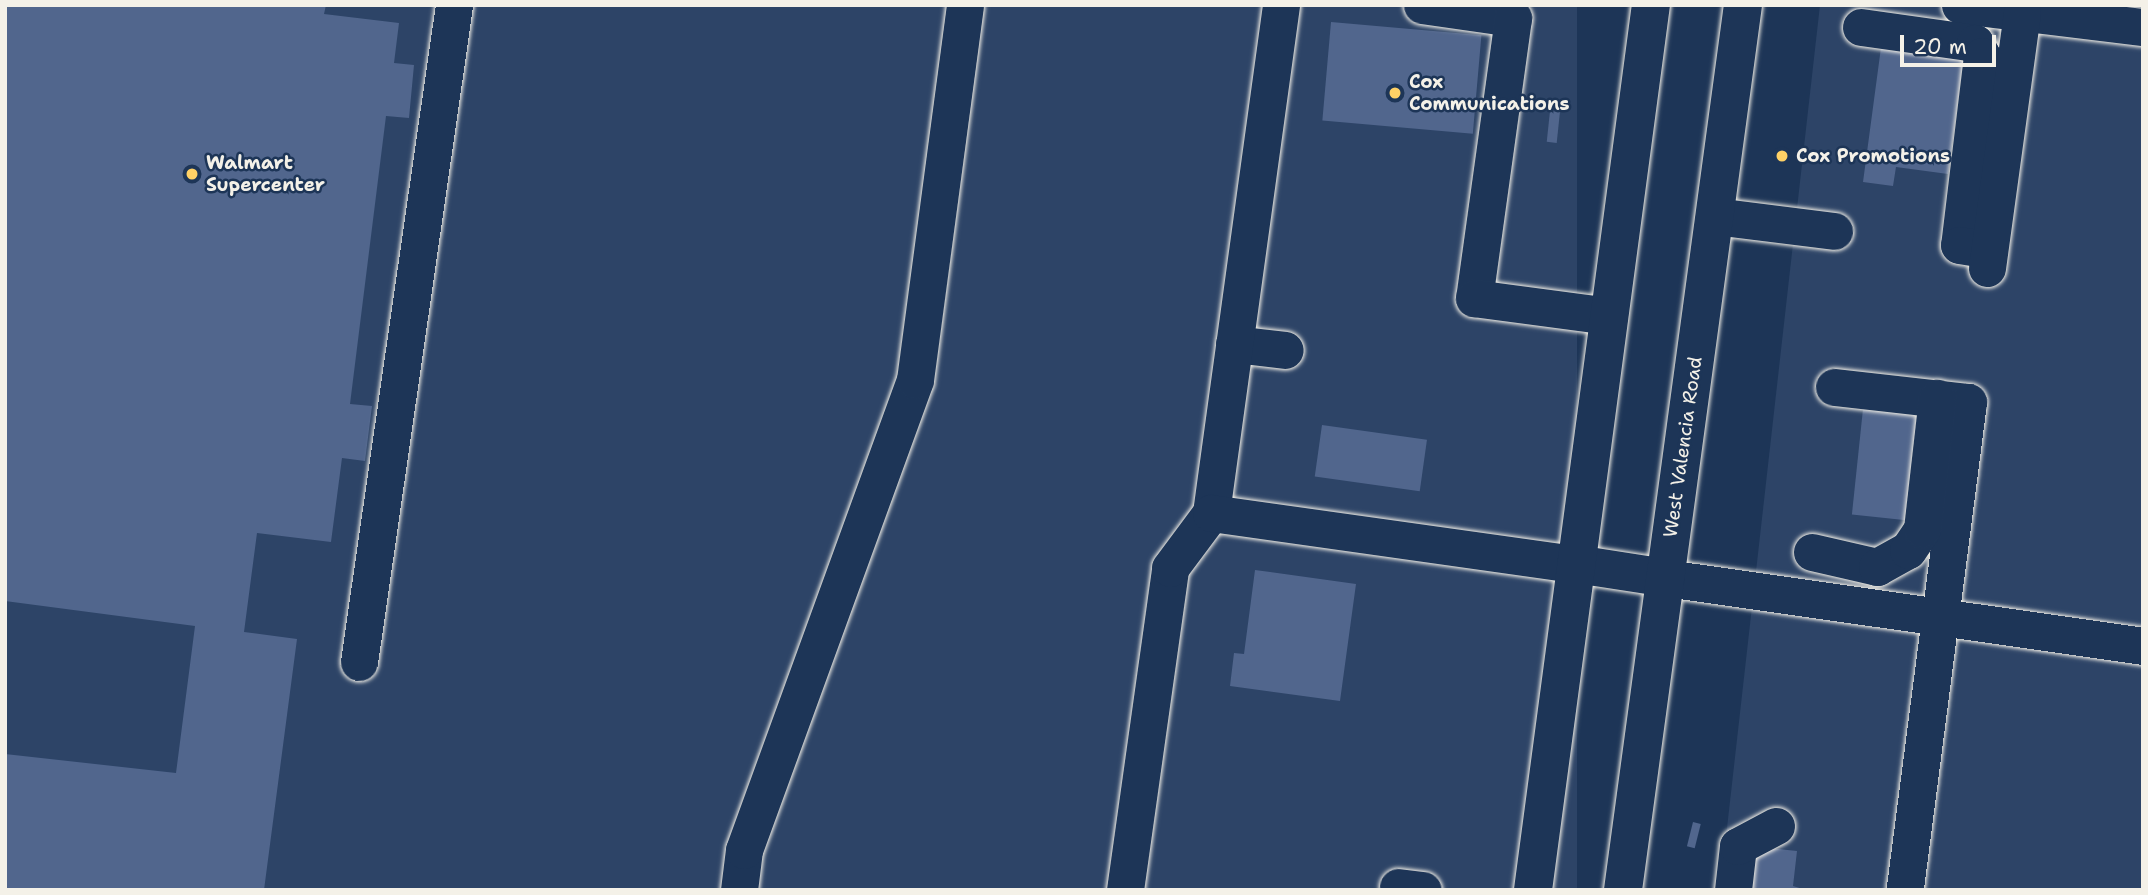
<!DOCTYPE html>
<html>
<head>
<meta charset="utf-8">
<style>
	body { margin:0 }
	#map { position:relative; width:2148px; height:895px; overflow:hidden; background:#1d3557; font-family:"Shantell Sans",sans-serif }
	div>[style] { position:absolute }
	.built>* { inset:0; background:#2d4467; transform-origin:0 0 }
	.building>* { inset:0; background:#51668d; transform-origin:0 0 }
	.roads { filter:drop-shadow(0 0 2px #f4f1e8) drop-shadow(0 0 2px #f4f1e8) }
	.minor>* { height:37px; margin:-18.5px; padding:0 18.5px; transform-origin:18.5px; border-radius:18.5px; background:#1d3557 }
	.major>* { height:38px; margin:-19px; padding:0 19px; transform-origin:19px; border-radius:19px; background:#1d3557 }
	.dots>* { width:19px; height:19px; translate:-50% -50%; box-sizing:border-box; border:4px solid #1d3557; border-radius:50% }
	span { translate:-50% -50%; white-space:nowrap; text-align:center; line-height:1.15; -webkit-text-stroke:5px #1d3557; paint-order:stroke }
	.poi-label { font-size:19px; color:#f4f1e8; font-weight:700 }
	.left { translate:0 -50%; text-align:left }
	.street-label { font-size:19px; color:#f4f1e8 }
	.frame { position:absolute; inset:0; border:7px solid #f4f1e8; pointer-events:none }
	.scale { position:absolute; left:1900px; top:35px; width:96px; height:32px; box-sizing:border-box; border:4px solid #f4f1e8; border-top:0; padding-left:9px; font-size:21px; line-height:24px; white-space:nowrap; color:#f4f1e8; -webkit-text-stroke:5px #1d3557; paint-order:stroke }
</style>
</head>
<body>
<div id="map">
	<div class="built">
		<div style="left:5px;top:5px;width:1572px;height:885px"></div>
		<div style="clip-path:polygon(1820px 5px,2143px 5px,2143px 890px,1720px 890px)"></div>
	</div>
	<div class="building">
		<div style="clip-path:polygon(5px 5px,326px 5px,324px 14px,399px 23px,394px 63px,414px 65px,409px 118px,386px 116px,350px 404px,372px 406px,365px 461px,342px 458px,331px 542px,257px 533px,244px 632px,297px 639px,264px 890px,5px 890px,5px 754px,176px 773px,195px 626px,5px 601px)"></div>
		<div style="left:1331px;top:22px;width:151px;height:99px;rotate:5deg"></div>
		<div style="clip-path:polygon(1882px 40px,1964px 56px,1948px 174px,1896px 167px,1893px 186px,1863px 182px)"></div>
		<div style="left:1550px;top:111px;width:10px;height:31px;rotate:6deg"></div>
		<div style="left:1863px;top:409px;width:57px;height:106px;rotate:6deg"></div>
		<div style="left:1322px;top:425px;width:106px;height:52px;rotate:8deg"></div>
		<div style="clip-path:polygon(1255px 570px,1356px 584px,1340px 701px,1230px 686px,1234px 653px,1244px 654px)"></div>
		<div style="left:1693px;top:822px;width:8px;height:25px;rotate:14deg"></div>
		<div style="clip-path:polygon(1757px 847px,1797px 851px,1793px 886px,1806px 890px,1752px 890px)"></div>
	</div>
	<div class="roads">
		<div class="minor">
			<div style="left:1422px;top:5px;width:92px;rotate:8.1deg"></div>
			<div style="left:1513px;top:18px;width:283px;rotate:97.9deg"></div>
			<div style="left:1474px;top:298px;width:136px;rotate:7.6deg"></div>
			<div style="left:1960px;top:5px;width:184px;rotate:6.9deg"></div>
			<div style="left:1861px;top:27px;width:115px;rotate:8deg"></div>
			<div style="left:1975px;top:43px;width:15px;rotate:62deg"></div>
			<div style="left:1982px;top:56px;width:190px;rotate:96.9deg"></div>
			<div style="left:1959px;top:245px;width:30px;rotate:9deg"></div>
			<div style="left:1714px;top:216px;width:121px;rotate:7.1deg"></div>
			<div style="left:1987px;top:268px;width:257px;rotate:-82.2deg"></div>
			<div style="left:1234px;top:344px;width:51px;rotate:6.7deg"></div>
			<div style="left:1834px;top:387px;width:135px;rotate:6.4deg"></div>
			<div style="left:1968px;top:402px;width:492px;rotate:97.4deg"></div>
			<div style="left:1211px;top:513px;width:513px;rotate:-82.15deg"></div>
			<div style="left:1812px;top:552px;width:67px;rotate:13deg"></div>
			<div style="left:1877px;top:567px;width:35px;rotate:-29deg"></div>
			<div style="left:1908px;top:550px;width:25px;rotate:-56deg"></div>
			<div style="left:1922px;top:529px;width:132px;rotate:-83.5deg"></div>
			<div style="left:1666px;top:578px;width:482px;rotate:8.1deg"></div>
			<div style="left:359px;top:662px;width:664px;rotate:-81.77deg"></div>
			<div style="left:1398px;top:887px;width:25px;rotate:7deg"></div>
			<div style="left:739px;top:890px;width:40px;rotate:-82.9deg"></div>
			<div style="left:744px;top:850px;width:500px;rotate:-70.01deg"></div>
			<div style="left:915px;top:380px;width:378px;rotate:-82.4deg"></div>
			<div style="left:1125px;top:890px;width:325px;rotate:-82deg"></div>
			<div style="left:1170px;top:568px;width:69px;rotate:-53.3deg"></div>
			<div style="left:1211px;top:513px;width:369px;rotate:8deg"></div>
			<div style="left:1733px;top:890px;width:44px;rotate:-83.5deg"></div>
			<div style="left:1738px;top:846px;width:43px;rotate:-27.8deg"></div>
		</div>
		<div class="major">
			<div style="left:1576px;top:564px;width:91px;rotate:8.8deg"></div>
			<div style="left:1533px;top:890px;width:893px;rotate:-82.41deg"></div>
			<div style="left:1623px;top:890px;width:893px;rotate:-82.28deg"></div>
		</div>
	</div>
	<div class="dots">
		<div style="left:1395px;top:93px;background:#ffd166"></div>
		<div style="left:1782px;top:156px;background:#ffd166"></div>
		<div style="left:192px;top:174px;background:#ffd166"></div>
	</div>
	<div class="poi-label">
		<span class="left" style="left:1409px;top:93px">Cox<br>Communications</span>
		<span class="left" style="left:1796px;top:156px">Cox Promotions</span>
		<span class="left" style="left:206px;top:174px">Walmart<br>Supercenter</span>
	</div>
	<div class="street-label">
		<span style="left:1683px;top:447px;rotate:-82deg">West Valencia Road</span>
	</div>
	<div class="frame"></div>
	<div class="scale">20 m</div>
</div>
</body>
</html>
